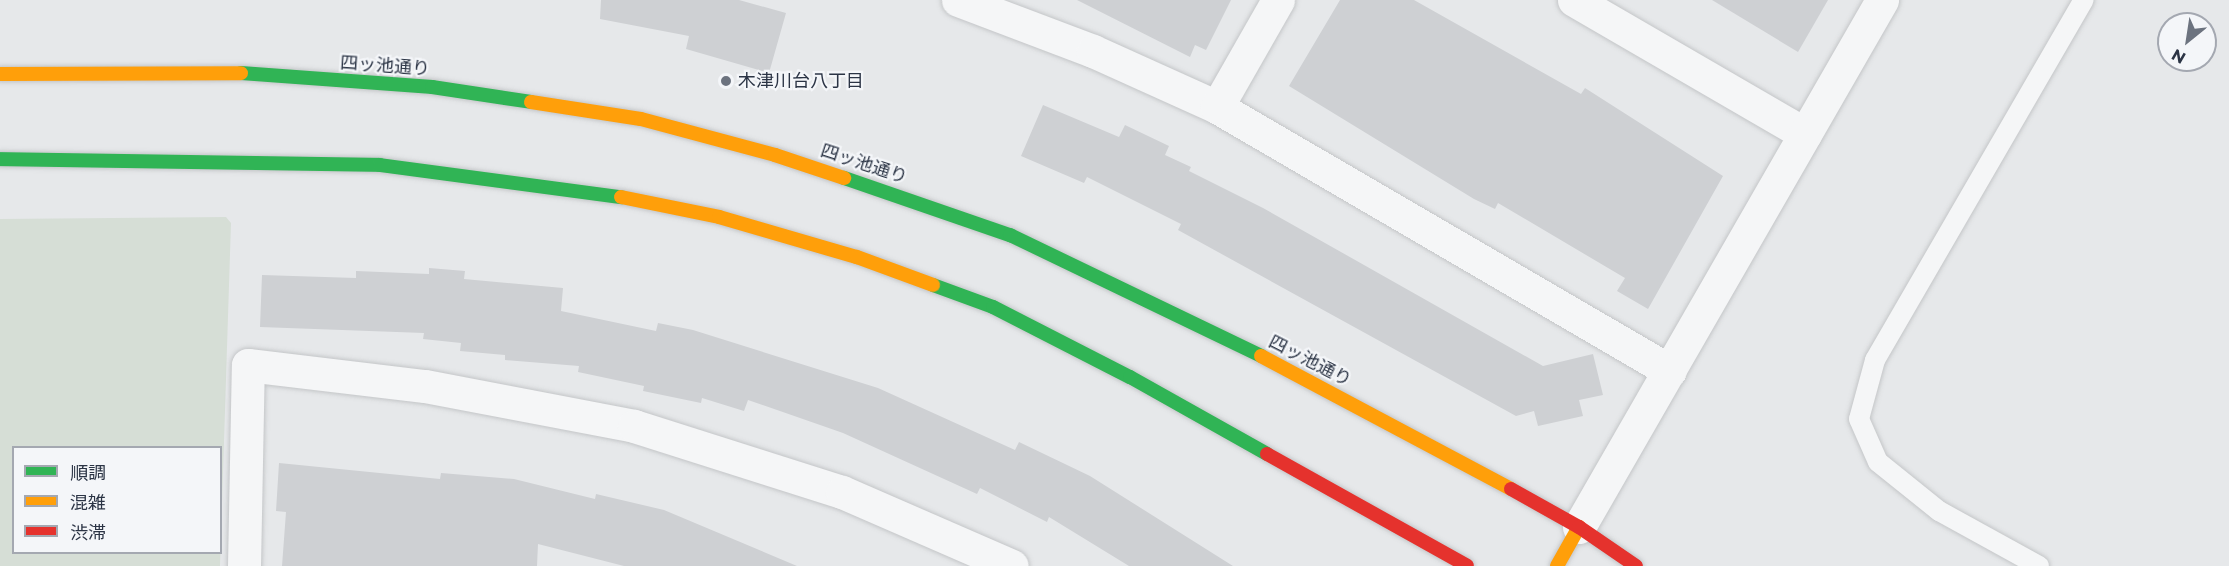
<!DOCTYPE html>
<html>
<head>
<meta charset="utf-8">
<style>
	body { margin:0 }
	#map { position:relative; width:2229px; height:566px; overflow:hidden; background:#e6e8ea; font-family:Montserrat,"Noto Sans JP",sans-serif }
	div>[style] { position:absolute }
	.green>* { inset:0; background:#d6ded6 }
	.building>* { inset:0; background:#ced0d3 }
	.roads { filter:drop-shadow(0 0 2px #c4c6c8) drop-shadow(0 0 2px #c4c6c8) }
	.lane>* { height:20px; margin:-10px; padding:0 10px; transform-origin:10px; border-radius:10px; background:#f5f6f7 }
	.street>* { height:33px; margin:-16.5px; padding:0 16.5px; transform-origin:16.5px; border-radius:16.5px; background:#f5f6f7 }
	.fast>* { height:14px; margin:-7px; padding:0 7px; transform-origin:7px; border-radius:7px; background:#30b455 }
	.slow>* { height:14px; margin:-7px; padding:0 7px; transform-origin:7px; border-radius:7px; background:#ff9f0a }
	.jam>* { height:14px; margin:-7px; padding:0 7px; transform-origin:7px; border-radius:7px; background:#e5322d }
	.dots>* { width:16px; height:16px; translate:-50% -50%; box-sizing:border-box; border:3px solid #f4f6f9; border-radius:50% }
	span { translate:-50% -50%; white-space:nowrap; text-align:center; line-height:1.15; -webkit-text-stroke:4.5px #f4f6f9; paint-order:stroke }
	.street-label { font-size:18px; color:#2b3445 }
	.poi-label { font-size:18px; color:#2b3445 }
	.left { translate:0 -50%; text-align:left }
	.legend { position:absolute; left:12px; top:446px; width:210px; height:108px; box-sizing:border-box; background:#f4f6f9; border:2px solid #a4a8b1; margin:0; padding:8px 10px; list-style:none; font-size:18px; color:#2b3445 }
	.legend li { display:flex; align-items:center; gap:12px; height:30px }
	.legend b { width:30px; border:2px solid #a4a8b1 }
	.north { position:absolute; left:2157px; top:12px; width:60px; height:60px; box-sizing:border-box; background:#f4f6f9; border:2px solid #a4a8b1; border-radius:50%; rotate:210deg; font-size:16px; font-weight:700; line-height:24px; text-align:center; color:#2b3445 }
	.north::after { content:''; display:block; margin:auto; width:21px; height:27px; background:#6c737f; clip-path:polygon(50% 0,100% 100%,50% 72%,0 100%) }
</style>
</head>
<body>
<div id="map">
	<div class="green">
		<div style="clip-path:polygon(evenodd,226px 217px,231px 223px,220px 566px,0 566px,0 219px,226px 217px,14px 448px,220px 448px,220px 552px,14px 552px,14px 448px)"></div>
	</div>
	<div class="building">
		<div style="clip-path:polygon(601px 0,739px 0,786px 13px,769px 73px,686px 49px,689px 36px,600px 19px)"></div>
		<div style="clip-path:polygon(1077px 0,1231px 0,1206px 50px,1195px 45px,1190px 57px)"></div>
		<div style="clip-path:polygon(1340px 0,1414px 0,1581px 94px,1585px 88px,1723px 176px,1648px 309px,1617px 291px,1625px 278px,1498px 203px,1495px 209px,1474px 199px,1289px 86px)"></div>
		<div style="clip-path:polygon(1712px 0,1828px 0,1798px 52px)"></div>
		<div style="clip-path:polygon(1043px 105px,1119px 137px,1125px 125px,1169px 146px,1165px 155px,1191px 167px,1189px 171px,1263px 208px,1543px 366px,1593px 354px,1603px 395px,1579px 400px,1583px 416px,1538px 426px,1534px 411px,1516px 416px,1178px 230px,1181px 224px,1087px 177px,1084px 183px,1021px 156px)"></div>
		<div style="clip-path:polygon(429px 268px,465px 271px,464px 279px,563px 288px,561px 311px,656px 331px,658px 323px,693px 330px,878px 388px,1015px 450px,1019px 442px,1090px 476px,1233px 566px,1129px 566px,1049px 517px,1047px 522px,980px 488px,977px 494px,843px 433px,748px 400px,744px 411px,702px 398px,701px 403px,643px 391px,644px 386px,578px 372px,579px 366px,505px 360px,505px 355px,460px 351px,461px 343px,423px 339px,424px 333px,260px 327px,262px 275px,356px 278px,356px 271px,429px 274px)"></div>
		<div style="clip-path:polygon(279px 463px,440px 479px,441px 473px,514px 479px,595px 499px,596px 494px,664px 510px,797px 566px,624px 566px,538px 544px,537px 566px,282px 566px,286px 512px,276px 511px)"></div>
	</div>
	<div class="roads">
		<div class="lane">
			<div style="left:2039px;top:566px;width:114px;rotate:-151.2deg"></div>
			<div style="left:1939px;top:511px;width:78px;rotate:-141.2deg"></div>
			<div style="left:1878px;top:462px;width:47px;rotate:-113.8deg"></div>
			<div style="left:1859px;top:419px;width:61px;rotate:-74.8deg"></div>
			<div style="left:1875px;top:360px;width:416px;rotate:-59.9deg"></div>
		</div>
		<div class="street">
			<div style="left:958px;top:0;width:144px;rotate:20.7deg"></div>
			<div style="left:1093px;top:51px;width:136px;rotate:24.3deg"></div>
			<div style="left:1217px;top:107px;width:524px;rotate:30.23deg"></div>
			<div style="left:1574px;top:0;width:267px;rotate:30.1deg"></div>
			<div style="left:1217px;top:107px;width:123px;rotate:-60.3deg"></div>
			<div style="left:1579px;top:527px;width:608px;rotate:-60.1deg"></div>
			<div style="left:244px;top:566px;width:201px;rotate:-88.9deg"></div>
			<div style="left:248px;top:365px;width:178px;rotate:6.8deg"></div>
			<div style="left:425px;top:386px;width:213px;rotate:10.8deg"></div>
			<div style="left:634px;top:426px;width:218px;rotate:17.6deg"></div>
			<div style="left:842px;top:492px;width:185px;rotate:23.5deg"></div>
		</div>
		<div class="fast">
			<div style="left:241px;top:73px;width:192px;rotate:4.2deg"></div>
			<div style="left:432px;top:87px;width:100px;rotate:8.6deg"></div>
			<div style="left:0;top:159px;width:380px;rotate:0.9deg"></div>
			<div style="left:380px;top:165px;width:243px;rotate:7.6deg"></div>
			<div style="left:844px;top:178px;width:176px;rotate:19deg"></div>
			<div style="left:1010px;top:235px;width:279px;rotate:25.7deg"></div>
			<div style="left:933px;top:285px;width:64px;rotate:20.1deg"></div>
			<div style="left:993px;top:307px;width:154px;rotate:27.1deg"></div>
			<div style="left:1130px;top:377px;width:157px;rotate:29.3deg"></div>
		</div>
		<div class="slow">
			<div style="left:0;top:74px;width:241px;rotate:-0.2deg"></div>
			<div style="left:531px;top:102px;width:111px;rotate:8.8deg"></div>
			<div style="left:641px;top:119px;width:139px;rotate:15deg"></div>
			<div style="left:775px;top:155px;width:73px;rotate:18.4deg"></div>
			<div style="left:621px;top:197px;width:100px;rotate:11.5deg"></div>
			<div style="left:719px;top:217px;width:144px;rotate:16.2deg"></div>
			<div style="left:857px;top:257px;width:81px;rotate:20.2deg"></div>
			<div style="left:1261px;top:356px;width:283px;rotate:28deg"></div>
			<div style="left:1557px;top:566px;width:45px;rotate:-60.6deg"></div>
		</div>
		<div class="jam">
			<div style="left:1267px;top:454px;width:229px;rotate:29.2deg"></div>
			<div style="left:1511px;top:489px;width:78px;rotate:29.2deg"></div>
			<div style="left:1579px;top:527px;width:69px;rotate:34.4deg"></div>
		</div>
	</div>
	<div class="dots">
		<div style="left:726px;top:81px;background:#6c737f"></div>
	</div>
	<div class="street-label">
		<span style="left:385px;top:66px;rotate:4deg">四ッ池通り</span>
		<span style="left:864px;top:164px;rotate:18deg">四ッ池通り</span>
		<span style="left:1310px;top:361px;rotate:27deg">四ッ池通り</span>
	</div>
	<div class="poi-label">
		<span class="left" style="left:738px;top:81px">木津川台八丁目</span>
	</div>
	<ul class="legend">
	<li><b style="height:8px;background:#30b455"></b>順調</li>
	<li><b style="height:8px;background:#ff9f0a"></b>混雑</li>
	<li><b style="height:8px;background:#e5322d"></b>渋滞</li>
	</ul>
	<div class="north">N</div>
</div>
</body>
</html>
